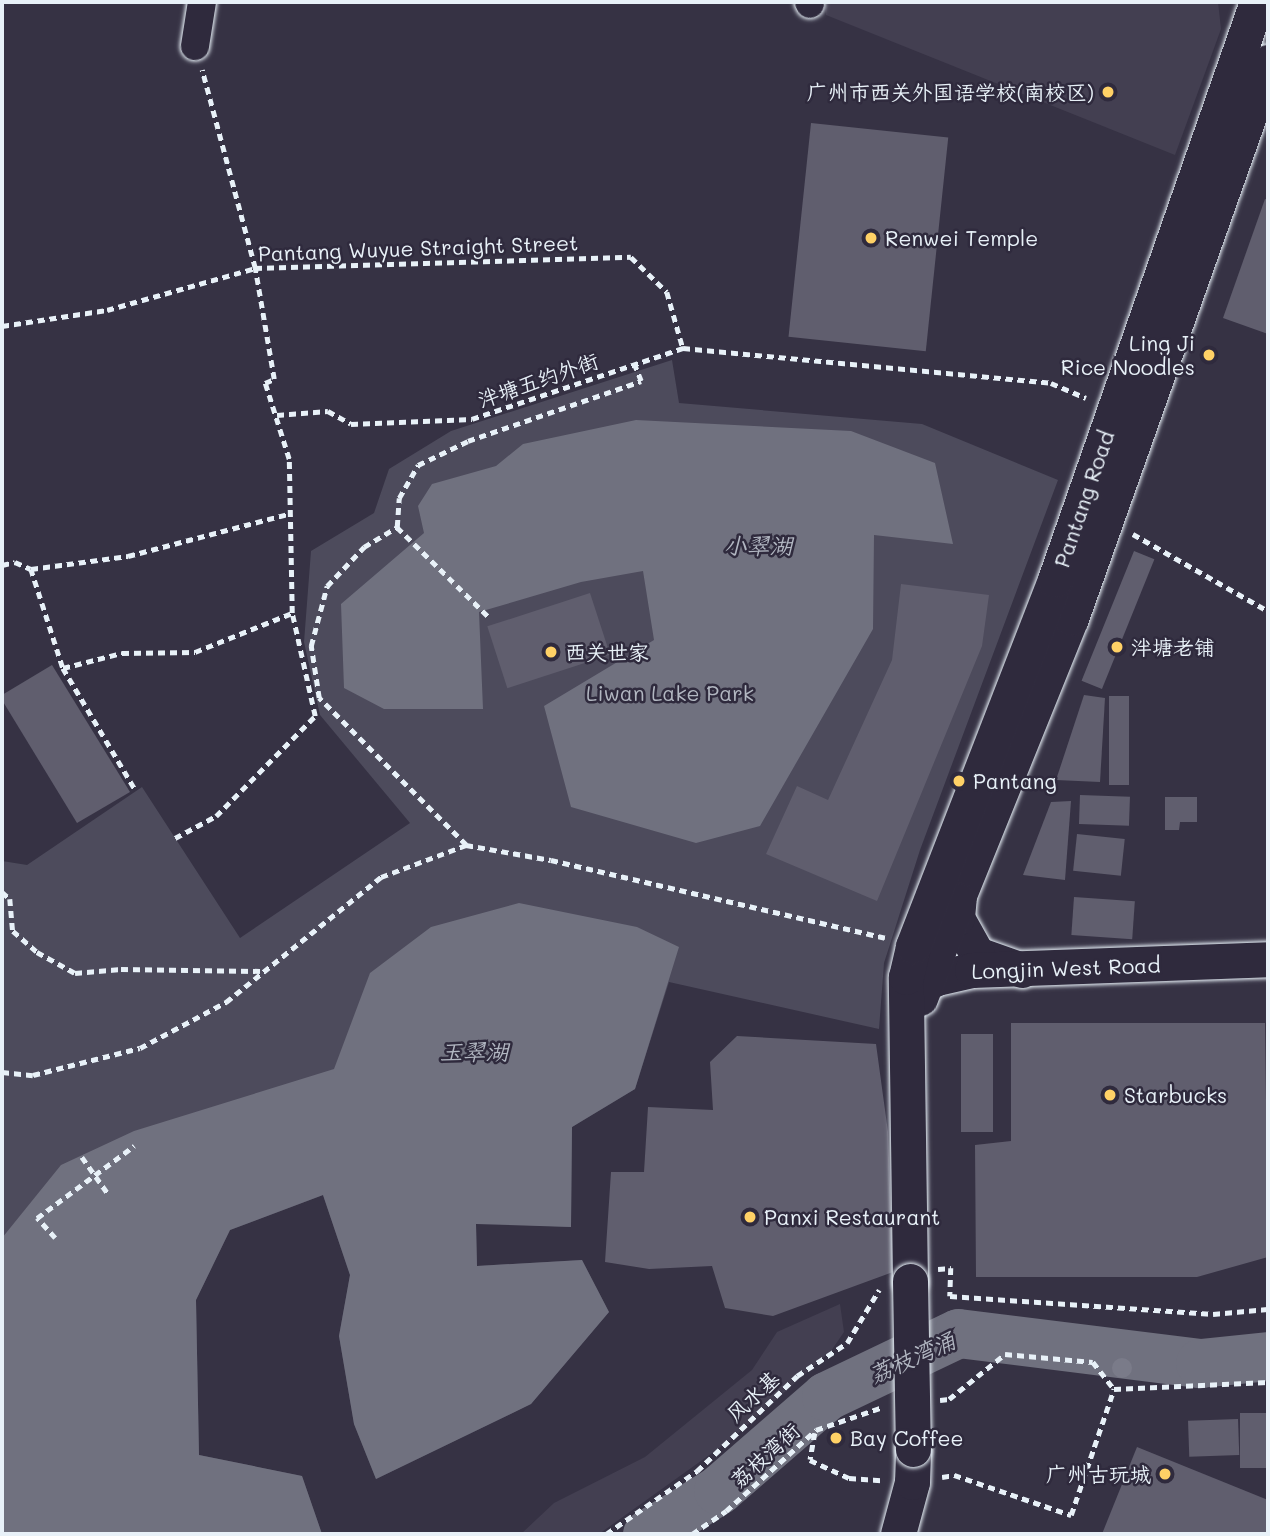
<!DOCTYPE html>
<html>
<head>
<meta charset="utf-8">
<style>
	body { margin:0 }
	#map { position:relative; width:1270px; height:1536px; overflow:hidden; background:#363244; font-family:Mali,"LXGW WenKai TC",sans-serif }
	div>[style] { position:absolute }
	.built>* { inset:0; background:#433f51 }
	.green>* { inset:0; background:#4d4b5c }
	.water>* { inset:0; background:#70717f }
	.river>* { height:49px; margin:-24.5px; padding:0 24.5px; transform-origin:24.5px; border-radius:24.5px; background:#70717f }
	.building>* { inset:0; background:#605e6e; transform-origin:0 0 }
	.path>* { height:4.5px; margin-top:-2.25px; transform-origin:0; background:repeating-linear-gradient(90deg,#e8f1f8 0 7px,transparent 0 12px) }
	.roads { filter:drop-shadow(0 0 2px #e8f1f8) drop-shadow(0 0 2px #e8f1f8) }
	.minor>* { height:28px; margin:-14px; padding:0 14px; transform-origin:14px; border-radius:14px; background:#2f2a3d }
	.tertiary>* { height:35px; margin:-17.5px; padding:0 17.5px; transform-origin:17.5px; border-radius:17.5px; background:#2f2a3d }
	.bridges { filter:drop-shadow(0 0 2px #e8f1f8) drop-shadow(0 0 2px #e8f1f8) }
	.tertiary-bridge>* { height:35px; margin:-17.5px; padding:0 17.5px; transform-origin:17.5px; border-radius:17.5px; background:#2f2a3d }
	.trees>* { width:20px; height:20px; margin:-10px; border-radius:50%; background:#7a7b89 }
	.dots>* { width:19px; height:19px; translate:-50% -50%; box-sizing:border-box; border:4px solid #2f2a3d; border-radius:50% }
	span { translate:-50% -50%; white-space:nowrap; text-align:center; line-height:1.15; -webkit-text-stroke:5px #2f2a3d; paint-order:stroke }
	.poi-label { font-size:21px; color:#e8f1f8 }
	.right { translate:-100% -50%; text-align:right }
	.left { translate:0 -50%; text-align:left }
	.street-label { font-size:21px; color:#e8f1f8 }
	.park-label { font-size:21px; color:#b2b7c1 }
	.water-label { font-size:23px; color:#b2b7c2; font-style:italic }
	.frame { position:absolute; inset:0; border:4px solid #e8f1f8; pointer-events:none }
</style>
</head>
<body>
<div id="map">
	<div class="built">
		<div style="clip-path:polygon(825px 2px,1218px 2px,1221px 29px,1175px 155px,826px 15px)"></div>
		<div style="clip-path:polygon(840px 1304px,844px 1332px,831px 1351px,733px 1438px,599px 1534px,521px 1534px,554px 1503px,645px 1457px,752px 1370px,777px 1332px)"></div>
	</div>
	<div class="green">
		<div style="clip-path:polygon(672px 360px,679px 403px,922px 424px,1058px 480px,920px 850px,884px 963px,879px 1029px,669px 982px,635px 1089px,572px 1127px,571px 1227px,476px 1223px,477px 1266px,582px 1260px,609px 1312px,531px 1404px,376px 1479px,354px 1424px,339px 1336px,350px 1275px,323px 1195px,230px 1230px,196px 1300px,199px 1455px,302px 1476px,322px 1534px,2px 1534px,2px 861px,27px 865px,142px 787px,240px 938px,410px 823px,320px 715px,304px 642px,311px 551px,374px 513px,389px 469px,451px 431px)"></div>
	</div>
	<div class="water">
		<div style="clip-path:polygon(636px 420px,851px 431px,935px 463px,953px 544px,874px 535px,873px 629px,760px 826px,696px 843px,571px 807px,544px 706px,654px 640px,643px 571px,581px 582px,479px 612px,483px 709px,384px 709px,344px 688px,341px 604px,424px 533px,418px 506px,432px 484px,496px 466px,523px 444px)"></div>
		<div style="clip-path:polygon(519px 903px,637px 927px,679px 947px,635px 1089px,572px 1127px,571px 1227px,476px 1224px,477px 1266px,582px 1260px,609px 1312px,531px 1404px,376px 1479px,354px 1424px,339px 1336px,350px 1275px,323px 1195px,230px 1230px,196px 1300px,199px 1455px,302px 1476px,322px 1534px,2px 1534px,2px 1238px,61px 1165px,134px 1131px,334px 1069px,370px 973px,431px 927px)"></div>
	</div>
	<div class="river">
		<div style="left:647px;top:1534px;width:84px;rotate:-31.8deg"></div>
		<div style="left:718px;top:1490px;width:143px;rotate:-41deg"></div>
		<div style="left:826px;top:1396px;width:146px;rotate:-25.5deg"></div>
		<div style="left:958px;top:1333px;width:244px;rotate:7.1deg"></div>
		<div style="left:1200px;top:1363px;width:68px;rotate:-5.9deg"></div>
	</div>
	<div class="building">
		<div style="left:811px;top:123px;width:138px;height:215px;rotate:6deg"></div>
		<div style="clip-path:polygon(1265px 199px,1268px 200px,1268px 334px,1223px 318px)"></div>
		<div style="left:1134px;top:551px;width:22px;height:140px;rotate:22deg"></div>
		<div style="clip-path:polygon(901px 584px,989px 595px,982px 646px,877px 901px,766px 854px,797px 786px,828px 800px,892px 660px)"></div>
		<div style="left:590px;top:593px;width:65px;height:108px;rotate:72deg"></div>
		<div style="clip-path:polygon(52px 665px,130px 792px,77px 823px,2px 700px,2px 695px)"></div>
		<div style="clip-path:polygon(1084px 695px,1105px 698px,1100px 782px,1056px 780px)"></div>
		<div style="left:1109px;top:696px;width:20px;height:89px"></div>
		<div style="left:1080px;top:795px;width:50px;height:29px;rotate:2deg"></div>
		<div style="clip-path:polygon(1165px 797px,1197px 797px,1197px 822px,1180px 822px,1179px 830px,1165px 830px)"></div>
		<div style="clip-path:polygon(1071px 801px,1065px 880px,1023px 875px,1051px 802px)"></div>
		<div style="left:1077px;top:834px;width:48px;height:37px;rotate:6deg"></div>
		<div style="left:1074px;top:897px;width:61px;height:38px;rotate:4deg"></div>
		<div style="clip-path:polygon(1011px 1023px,1265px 1023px,1268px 1257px,1197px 1277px,976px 1277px,975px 1145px,1011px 1141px)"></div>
		<div style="left:961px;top:1034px;width:32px;height:98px"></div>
		<div style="clip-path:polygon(737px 1036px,876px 1044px,888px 1132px,893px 1272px,773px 1316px,725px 1308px,712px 1266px,649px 1269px,605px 1262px,611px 1172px,644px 1172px,648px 1107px,713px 1110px,710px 1062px)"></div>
		<div style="left:1268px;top:1413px;width:55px;height:28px;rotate:90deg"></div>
		<div style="left:1238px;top:1419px;width:36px;height:50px;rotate:88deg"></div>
		<div style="clip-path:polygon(1137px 1447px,1268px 1500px,1268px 1534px,1102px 1534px)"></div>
	</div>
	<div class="path">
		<div style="left:2px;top:326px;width:106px;rotate:-8.7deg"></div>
		<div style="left:107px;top:310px;width:154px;rotate:-15.8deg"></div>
		<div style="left:255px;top:268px;width:376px;rotate:-1.7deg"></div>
		<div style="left:631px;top:257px;width:50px;rotate:44.2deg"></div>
		<div style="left:667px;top:292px;width:58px;rotate:74.1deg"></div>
		<div style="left:277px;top:415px;width:51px;rotate:-4.5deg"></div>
		<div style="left:328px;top:411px;width:26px;rotate:29deg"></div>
		<div style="left:351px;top:424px;width:121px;rotate:-2.4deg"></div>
		<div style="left:472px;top:419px;width:223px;rotate:-18.6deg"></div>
		<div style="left:683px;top:348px;width:370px;rotate:5.4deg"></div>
		<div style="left:1051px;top:383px;width:38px;rotate:23deg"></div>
		<div style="left:397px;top:527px;width:129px;rotate:44.4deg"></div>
		<div style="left:1133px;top:534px;width:155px;rotate:29.7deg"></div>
		<div style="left:2px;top:565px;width:13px;rotate:-13deg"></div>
		<div style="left:15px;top:562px;width:17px;rotate:24deg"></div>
		<div style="left:31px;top:569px;width:98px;rotate:-7.6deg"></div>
		<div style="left:128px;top:556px;width:165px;rotate:-14.7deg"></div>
		<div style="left:31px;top:569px;width:104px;rotate:72.1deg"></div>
		<div style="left:63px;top:668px;width:143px;rotate:59.3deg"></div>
		<div style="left:63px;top:668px;width:61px;rotate:-14.3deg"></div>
		<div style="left:122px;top:653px;width:73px;rotate:-0.8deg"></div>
		<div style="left:195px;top:652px;width:105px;rotate:-21.9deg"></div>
		<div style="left:175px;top:838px;width:47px;rotate:-28.2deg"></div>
		<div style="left:216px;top:816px;width:141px;rotate:-45.3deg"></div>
		<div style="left:315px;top:716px;width:106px;rotate:-102.6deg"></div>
		<div style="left:292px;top:613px;width:154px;rotate:-91.1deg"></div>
		<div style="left:289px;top:459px;width:80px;rotate:-107.5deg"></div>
		<div style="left:265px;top:383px;width:10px;rotate:-24deg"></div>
		<div style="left:274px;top:379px;width:113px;rotate:-99.7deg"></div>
		<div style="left:255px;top:268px;width:205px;rotate:-105deg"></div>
		<div style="left:466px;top:845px;width:208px;rotate:-135deg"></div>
		<div style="left:319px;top:698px;width:53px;rotate:-98.7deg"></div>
		<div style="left:311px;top:646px;width:62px;rotate:-75.1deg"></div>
		<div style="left:327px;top:586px;width:54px;rotate:-46.5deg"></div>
		<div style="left:364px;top:547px;width:39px;rotate:-31deg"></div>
		<div style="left:397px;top:527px;width:29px;rotate:-86deg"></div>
		<div style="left:399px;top:498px;width:38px;rotate:-60deg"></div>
		<div style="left:418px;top:465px;width:55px;rotate:-25.6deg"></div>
		<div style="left:468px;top:441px;width:183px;rotate:-19.1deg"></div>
		<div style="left:641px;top:381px;width:18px;rotate:-112deg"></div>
		<div style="left:2px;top:892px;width:11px;rotate:41deg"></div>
		<div style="left:10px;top:899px;width:32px;rotate:85deg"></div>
		<div style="left:13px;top:931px;width:32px;rotate:41deg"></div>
		<div style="left:37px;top:952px;width:43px;rotate:28.9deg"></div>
		<div style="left:75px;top:973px;width:46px;rotate:-5deg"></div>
		<div style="left:121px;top:969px;width:139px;rotate:0.8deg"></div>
		<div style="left:2px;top:1072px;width:31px;rotate:6deg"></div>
		<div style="left:33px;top:1075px;width:110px;rotate:-14.2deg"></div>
		<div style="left:140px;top:1048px;width:98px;rotate:-28.1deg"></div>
		<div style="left:226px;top:1002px;width:199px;rotate:-38.9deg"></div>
		<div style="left:381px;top:877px;width:91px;rotate:-20.6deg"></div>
		<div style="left:466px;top:845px;width:86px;rotate:10deg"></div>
		<div style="left:551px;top:860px;width:343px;rotate:13.1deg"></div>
		<div style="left:82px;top:1157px;width:47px;rotate:54.6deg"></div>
		<div style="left:55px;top:1238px;width:27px;rotate:-132deg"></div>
		<div style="left:37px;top:1218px;width:121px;rotate:-36.6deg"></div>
		<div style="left:938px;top:1269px;width:13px;rotate:-4deg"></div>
		<div style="left:951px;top:1268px;width:28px;rotate:92deg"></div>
		<div style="left:950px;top:1296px;width:264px;rotate:3.9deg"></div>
		<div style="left:1213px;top:1314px;width:55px;rotate:-5.2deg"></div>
		<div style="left:940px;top:1400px;width:9px;rotate:-6deg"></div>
		<div style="left:949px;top:1399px;width:72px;rotate:-38.8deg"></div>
		<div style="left:1005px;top:1354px;width:88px;rotate:5.2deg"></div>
		<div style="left:1093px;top:1362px;width:34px;rotate:52deg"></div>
		<div style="left:1114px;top:1389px;width:154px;rotate:-2.6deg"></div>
		<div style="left:815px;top:1433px;width:27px;rotate:100deg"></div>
		<div style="left:810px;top:1460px;width:43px;rotate:24.8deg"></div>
		<div style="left:849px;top:1478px;width:32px;rotate:4deg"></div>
		<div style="left:942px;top:1477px;width:12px;rotate:-9deg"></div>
		<div style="left:954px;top:1475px;width:124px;rotate:18.9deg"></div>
		<div style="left:1071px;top:1515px;width:133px;rotate:-71.2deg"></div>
		<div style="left:606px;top:1534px;width:111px;rotate:-34.7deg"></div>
		<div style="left:697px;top:1471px;width:138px;rotate:-43.5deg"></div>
		<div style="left:797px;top:1376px;width:60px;rotate:-33.4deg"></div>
		<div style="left:847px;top:1343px;width:62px;rotate:-58.9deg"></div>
		<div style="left:692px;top:1534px;width:41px;rotate:-34.1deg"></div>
		<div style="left:726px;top:1511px;width:121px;rotate:-42deg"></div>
		<div style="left:816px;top:1430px;width:71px;rotate:-18.9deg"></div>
	</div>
	<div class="roads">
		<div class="minor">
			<div style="left:809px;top:2px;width:2px;rotate:63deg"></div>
			<div style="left:195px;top:46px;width:45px;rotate:-81deg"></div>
		</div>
		<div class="tertiary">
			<div style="left:1022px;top:970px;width:48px;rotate:-160.4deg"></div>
			<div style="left:977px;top:954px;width:41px;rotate:-119.1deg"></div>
			<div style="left:957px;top:918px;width:23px;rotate:-85deg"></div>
			<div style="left:959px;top:895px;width:299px;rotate:-68deg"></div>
			<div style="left:1071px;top:618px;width:590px;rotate:-70.49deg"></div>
			<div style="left:907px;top:993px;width:34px;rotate:-27deg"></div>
			<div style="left:937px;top:978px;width:36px;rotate:-13deg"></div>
			<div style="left:972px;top:970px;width:296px;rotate:-2.1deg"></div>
			<div style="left:920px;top:998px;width:105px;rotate:-68.8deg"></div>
			<div style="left:910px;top:1281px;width:304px;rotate:-90.8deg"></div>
			<div style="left:906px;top:977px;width:32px;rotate:-77deg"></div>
			<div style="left:913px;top:946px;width:393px;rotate:-68.8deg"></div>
			<div style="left:1055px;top:580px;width:612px;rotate:-70.74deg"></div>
			<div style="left:898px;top:1534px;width:54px;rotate:-74.9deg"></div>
			<div style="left:912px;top:1482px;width:33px;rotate:-88deg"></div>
		</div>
	</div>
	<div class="bridges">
		<div class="tertiary-bridge">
			<div style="left:910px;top:1281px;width:168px;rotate:89deg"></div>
		</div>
	</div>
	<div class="trees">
		<div style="left:1122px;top:1368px"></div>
	</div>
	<div class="dots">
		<div style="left:1108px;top:92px;background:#ffd166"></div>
		<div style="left:871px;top:238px;background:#ffd166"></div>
		<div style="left:1209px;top:355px;background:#ffd166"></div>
		<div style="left:1117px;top:647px;background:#ffd166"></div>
		<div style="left:551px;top:652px;background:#ffd166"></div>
		<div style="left:959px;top:781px;background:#ffd166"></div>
		<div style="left:1110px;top:1095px;background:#ffd166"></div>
		<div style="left:750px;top:1217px;background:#ffd166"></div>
		<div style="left:836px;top:1438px;background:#ffd166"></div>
		<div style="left:1165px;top:1474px;background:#ffd166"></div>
	</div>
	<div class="poi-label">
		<span class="right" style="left:1094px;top:92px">广州市西关外国语学校(南校区)</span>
		<span class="left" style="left:885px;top:238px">Renwei Temple</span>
		<span class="right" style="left:1195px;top:355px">Ling Ji<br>Rice Noodles</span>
		<span class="left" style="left:1131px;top:647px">泮塘老铺</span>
		<span class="left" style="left:565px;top:652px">西关世家</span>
		<span class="left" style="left:973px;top:781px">Pantang</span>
		<span class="left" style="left:1124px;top:1095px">Starbucks</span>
		<span class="left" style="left:764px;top:1217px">Panxi Restaurant</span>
		<span class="left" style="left:850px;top:1438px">Bay Coffee</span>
		<span class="right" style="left:1151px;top:1474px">广州古玩城</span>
	</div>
	<div class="street-label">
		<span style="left:418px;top:248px;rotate:-2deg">Pantang Wuyue Straight Street</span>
		<span style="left:538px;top:380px;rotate:-19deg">泮塘五约外街</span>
		<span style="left:1084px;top:499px;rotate:-71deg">Pantang Road</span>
		<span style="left:1066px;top:968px;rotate:-2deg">Longjin West Road</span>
		<span style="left:753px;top:1396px;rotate:-43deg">风水基</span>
		<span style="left:765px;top:1455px;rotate:-42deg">荔枝湾街</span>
	</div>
	<div class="park-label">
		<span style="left:670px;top:693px">Liwan Lake Park</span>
	</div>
	<div class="water-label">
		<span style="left:758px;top:545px">小翠湖</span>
		<span style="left:474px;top:1051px">玉翠湖</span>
		<span style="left:912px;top:1357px;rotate:-24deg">荔枝湾涌</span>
	</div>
	<div class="frame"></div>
</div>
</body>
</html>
